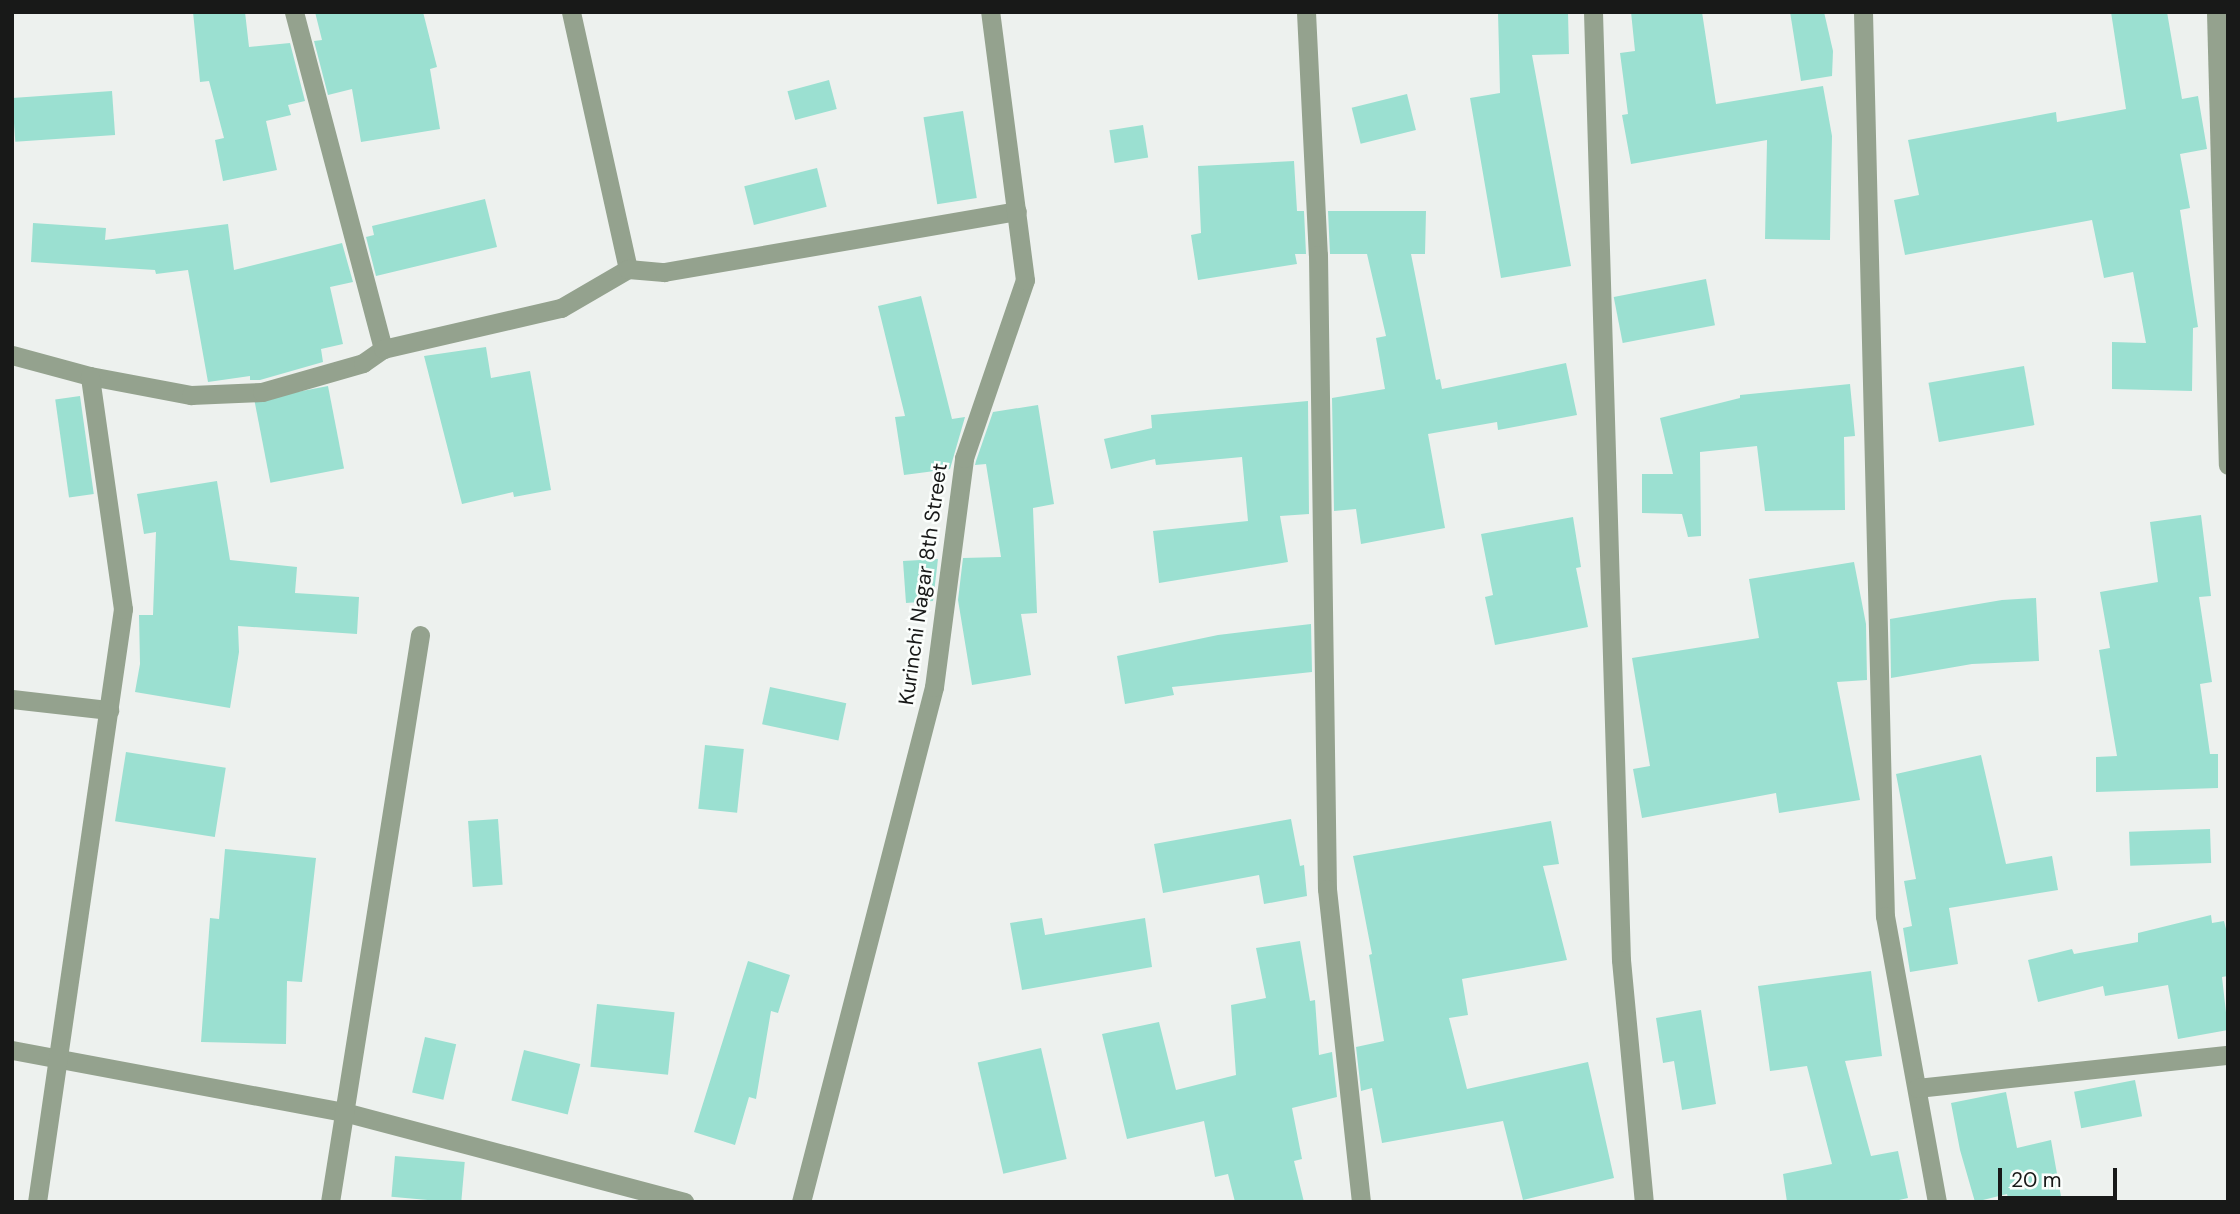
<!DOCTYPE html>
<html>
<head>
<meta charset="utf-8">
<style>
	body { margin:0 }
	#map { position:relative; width:2240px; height:1214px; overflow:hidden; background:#edf1ee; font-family:"DM Sans",sans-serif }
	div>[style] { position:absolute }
	.building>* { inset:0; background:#9be0d1; transform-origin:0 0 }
	.minor>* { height:19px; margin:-9.5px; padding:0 9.5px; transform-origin:9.5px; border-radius:9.5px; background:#94a28e }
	span { translate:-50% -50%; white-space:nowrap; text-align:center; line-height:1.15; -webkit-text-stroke:5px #fbfefc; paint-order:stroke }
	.street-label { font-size:21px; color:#181918 }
	.frame { position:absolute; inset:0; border:14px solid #181918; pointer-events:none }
	.scale { position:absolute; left:1998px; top:1168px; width:119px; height:32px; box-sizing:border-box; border:4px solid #181918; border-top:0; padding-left:9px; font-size:21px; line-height:24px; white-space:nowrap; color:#181918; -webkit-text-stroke:5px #fbfefc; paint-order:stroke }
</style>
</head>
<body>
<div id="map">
	<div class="building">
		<div style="clip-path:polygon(193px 12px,245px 12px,249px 47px,290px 43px,305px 101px,288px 105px,291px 115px,266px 121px,277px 170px,223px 181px,215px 140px,224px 138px,209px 81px,200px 82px)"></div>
		<div style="clip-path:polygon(315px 12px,423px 12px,437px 67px,430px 69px,440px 129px,361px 142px,352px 89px,328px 95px,314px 41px,322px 40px)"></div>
		<div style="clip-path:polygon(1498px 12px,1568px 12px,1569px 54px,1532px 55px,1571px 266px,1501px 278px,1470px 98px,1500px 93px)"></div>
		<div style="clip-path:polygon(1631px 12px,1702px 12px,1716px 104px,1823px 86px,1832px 136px,1830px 240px,1765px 239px,1767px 140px,1631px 164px,1622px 115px,1628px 114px,1620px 53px,1635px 51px)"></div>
		<div style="clip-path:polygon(1790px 12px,1824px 12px,1833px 51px,1832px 76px,1801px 81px)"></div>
		<div style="clip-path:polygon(2111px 12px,2167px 12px,2182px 99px,2198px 96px,2207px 149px,2180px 154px,2190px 208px,2180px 210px,2198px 327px,2193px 328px,2192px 391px,2112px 389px,2112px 342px,2146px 343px,2133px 272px,2104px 278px,2092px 220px,1905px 255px,1894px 200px,1919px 195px,1908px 140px,2056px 112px,2057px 122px,2126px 109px)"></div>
		<div style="left:829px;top:80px;width:30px;height:43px;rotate:75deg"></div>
		<div style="left:112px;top:91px;width:44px;height:100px;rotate:86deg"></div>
		<div style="left:1407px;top:94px;width:37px;height:57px;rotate:76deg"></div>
		<div style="left:963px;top:111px;width:88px;height:40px;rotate:81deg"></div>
		<div style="left:1143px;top:125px;width:33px;height:34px;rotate:81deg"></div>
		<div style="clip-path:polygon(1294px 161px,1297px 211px,1304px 211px,1306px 254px,1295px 254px,1297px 264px,1198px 280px,1191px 235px,1201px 233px,1198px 166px)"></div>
		<div style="left:817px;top:168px;width:40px;height:75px;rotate:76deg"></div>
		<div style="clip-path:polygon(485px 199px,497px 247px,376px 276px,366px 237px,374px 235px,372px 226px)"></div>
		<div style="clip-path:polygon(1328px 211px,1426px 211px,1425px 254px,1411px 254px,1436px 380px,1440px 379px,1442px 389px,1566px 363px,1577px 415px,1498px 430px,1497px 422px,1428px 434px,1445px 528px,1361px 544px,1356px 509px,1334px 511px,1332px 398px,1385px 389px,1376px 338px,1386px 336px,1367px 254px,1330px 254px)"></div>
		<div style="clip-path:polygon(33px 223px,106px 228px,105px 240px,228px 224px,234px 270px,342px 243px,353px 282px,330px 287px,343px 344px,321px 349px,323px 362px,260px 380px,250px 380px,250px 376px,208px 382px,188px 270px,156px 274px,155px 270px,31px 262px)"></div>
		<div style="left:1706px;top:279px;width:47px;height:94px;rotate:79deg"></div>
		<div style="clip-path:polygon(921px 296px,952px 419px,965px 417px,950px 469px,904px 475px,895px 417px,905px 416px,878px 306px)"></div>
		<div style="clip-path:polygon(486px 347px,491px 378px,530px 371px,551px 490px,514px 497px,513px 492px,462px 504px,424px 356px)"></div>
		<div style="left:2024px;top:366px;width:60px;height:97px;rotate:80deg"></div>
		<div style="clip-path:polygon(1850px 384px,1855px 436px,1844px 437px,1845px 510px,1765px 511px,1757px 446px,1700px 452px,1701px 536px,1688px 537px,1682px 514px,1642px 513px,1642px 474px,1673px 474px,1660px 418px,1740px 398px,1740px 395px)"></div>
		<div style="left:328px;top:386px;width:84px;height:75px;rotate:79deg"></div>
		<div style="left:80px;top:396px;width:99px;height:25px;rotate:82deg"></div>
		<div style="clip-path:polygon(1308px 401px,1309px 514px,1280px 516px,1288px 562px,1159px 583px,1153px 531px,1248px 521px,1242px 457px,1156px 465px,1155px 459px,1111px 469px,1104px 439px,1152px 428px,1151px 415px)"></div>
		<div style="clip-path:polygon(1038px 405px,1054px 504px,1033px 508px,1037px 613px,1021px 614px,1031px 675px,972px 685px,958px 600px,963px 558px,1001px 557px,986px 464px,975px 465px,976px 461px,993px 412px)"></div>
		<div style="clip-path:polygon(217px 481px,230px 560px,297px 567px,295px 593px,359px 597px,357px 634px,238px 626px,239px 652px,230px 708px,135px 692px,140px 664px,139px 615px,153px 615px,156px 532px,144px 534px,137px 494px)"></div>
		<div style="clip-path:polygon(2201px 515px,2211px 596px,2199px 597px,2212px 682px,2200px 684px,2210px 754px,2218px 754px,2218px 788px,2096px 792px,2096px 757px,2117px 756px,2099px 650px,2110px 648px,2100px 592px,2158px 582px,2150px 522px)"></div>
		<div style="clip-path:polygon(1573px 517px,1581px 567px,1576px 568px,1588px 627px,1495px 645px,1485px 597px,1493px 595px,1481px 534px)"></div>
		<div style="clip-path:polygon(938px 559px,933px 601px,906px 603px,903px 561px)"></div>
		<div style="clip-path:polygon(1854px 562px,1866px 624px,1867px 680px,1837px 682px,1860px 800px,1779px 813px,1776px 793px,1642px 818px,1633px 769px,1650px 766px,1632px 658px,1759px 638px,1749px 579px)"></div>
		<div style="clip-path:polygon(2036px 598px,2039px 661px,1972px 664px,1891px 678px,1890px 619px,2002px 600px)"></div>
		<div style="clip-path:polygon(1311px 624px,1312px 672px,1172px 687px,1174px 695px,1125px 704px,1117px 656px,1218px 635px)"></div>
		<div style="left:770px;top:687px;width:78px;height:38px;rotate:12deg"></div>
		<div style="left:705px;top:745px;width:39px;height:64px;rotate:6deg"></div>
		<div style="left:126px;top:752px;width:101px;height:70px;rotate:9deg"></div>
		<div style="clip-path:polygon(1981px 755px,2006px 864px,2052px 856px,2058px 890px,1949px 908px,1958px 964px,1910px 972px,1903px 928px,1912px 926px,1904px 881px,1916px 879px,1896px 774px)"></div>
		<div style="left:498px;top:819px;width:66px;height:30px;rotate:86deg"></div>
		<div style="clip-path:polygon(1291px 819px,1300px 866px,1304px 865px,1307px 896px,1264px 904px,1259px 875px,1163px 893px,1154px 844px)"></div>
		<div style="clip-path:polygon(1551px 821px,1559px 864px,1543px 866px,1567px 960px,1462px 979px,1468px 1015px,1449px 1018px,1467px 1089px,1588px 1062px,1614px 1178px,1523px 1200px,1503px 1121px,1382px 1143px,1372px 1088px,1361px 1091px,1356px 1047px,1384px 1041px,1369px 955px,1372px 954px,1353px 856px)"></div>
		<div style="left:2210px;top:829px;width:34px;height:81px;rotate:88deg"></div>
		<div style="clip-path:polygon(225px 849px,316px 858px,302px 982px,287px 981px,286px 1044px,201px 1042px,210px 918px,219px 919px)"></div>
		<div style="clip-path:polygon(2211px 915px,2212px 923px,2224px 921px,2228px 937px,2228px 976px,2222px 977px,2228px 1030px,2178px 1039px,2168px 985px,2105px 996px,2103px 986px,2038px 1002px,2028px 960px,2072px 949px,2074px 954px,2138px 942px,2138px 933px)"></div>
		<div style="clip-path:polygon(1042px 918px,1045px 935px,1145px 918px,1152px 967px,1022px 990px,1010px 923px)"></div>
		<div style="clip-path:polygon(1300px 941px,1310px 1001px,1315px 1000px,1319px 1055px,1332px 1052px,1337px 1097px,1292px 1108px,1302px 1159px,1294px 1161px,1304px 1202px,1235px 1202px,1228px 1174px,1215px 1177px,1204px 1121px,1127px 1139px,1102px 1034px,1159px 1022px,1176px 1090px,1236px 1075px,1231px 1005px,1266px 998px,1256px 948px)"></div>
		<div style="clip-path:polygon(748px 961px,790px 975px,778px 1013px,771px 1011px,756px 1099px,749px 1097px,735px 1145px,694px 1132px)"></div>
		<div style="clip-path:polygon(1871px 971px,1882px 1056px,1845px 1061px,1871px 1156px,1898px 1151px,1908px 1198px,1890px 1202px,1787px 1202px,1783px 1174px,1832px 1164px,1807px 1066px,1770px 1071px,1758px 986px)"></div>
		<div style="left:597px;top:1004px;width:78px;height:63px;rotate:6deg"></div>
		<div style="clip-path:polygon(1701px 1010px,1716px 1104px,1682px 1110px,1674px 1061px,1663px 1063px,1656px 1018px)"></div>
		<div style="left:425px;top:1037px;width:32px;height:57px;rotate:13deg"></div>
		<div style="left:1041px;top:1048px;width:114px;height:65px;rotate:77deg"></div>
		<div style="left:524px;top:1050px;width:58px;height:52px;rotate:14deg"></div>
		<div style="left:2135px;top:1080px;width:37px;height:62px;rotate:79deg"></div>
		<div style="clip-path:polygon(2006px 1092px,2017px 1148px,2051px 1140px,2062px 1202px,2009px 1202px,2007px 1194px,1975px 1202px,1960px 1150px,1951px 1103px)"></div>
		<div style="left:395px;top:1156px;width:70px;height:41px;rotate:5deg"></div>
	</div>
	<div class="minor">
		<div style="left:294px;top:12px;width:349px;rotate:75.2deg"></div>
		<div style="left:571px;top:12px;width:263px;rotate:77.5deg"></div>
		<div style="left:1306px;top:12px;width:243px;rotate:87.2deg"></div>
		<div style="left:1318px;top:255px;width:634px;rotate:89.19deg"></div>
		<div style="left:1327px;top:889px;width:315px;rotate:83.8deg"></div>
		<div style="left:1593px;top:12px;width:948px;rotate:88.31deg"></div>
		<div style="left:1621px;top:960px;width:243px;rotate:84.6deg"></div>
		<div style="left:1863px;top:12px;width:904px;rotate:88.61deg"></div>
		<div style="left:1885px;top:916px;width:291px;rotate:79.7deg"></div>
		<div style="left:2216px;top:12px;width:453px;rotate:88.5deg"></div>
		<div style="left:12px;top:355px;width:81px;rotate:15.1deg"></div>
		<div style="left:90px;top:376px;width:103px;rotate:10.7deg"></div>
		<div style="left:191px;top:395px;width:71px;rotate:-2.4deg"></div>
		<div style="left:262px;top:392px;width:105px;rotate:-16deg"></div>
		<div style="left:363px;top:363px;width:24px;rotate:-35deg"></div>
		<div style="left:383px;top:349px;width:183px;rotate:-13deg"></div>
		<div style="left:561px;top:308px;width:78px;rotate:-30.2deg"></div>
		<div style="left:628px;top:269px;width:36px;rotate:5deg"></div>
		<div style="left:664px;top:272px;width:358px;rotate:-9.8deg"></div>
		<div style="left:12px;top:699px;width:98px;rotate:6.5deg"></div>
		<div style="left:12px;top:1050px;width:338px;rotate:10.6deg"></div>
		<div style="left:344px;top:1112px;width:352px;rotate:14.8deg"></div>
		<div style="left:1917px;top:1088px;width:313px;rotate:-6.1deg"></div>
		<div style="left:37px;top:1202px;width:599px;rotate:-81.75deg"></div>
		<div style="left:123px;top:609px;width:235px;rotate:-98.1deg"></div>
		<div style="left:330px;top:1202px;width:574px;rotate:-80.98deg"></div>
		<div style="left:801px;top:1202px;width:532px;rotate:-75.52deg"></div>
		<div style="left:934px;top:687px;width:231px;rotate:-82.5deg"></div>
		<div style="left:964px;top:458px;width:188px;rotate:-71.1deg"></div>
		<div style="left:1025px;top:280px;width:270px;rotate:-97.4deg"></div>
	</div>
	<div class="street-label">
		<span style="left:923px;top:584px;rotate:-82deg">Kurinchi Nagar 8th Street</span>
	</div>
	<div class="frame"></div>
	<div class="scale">20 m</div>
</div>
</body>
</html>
